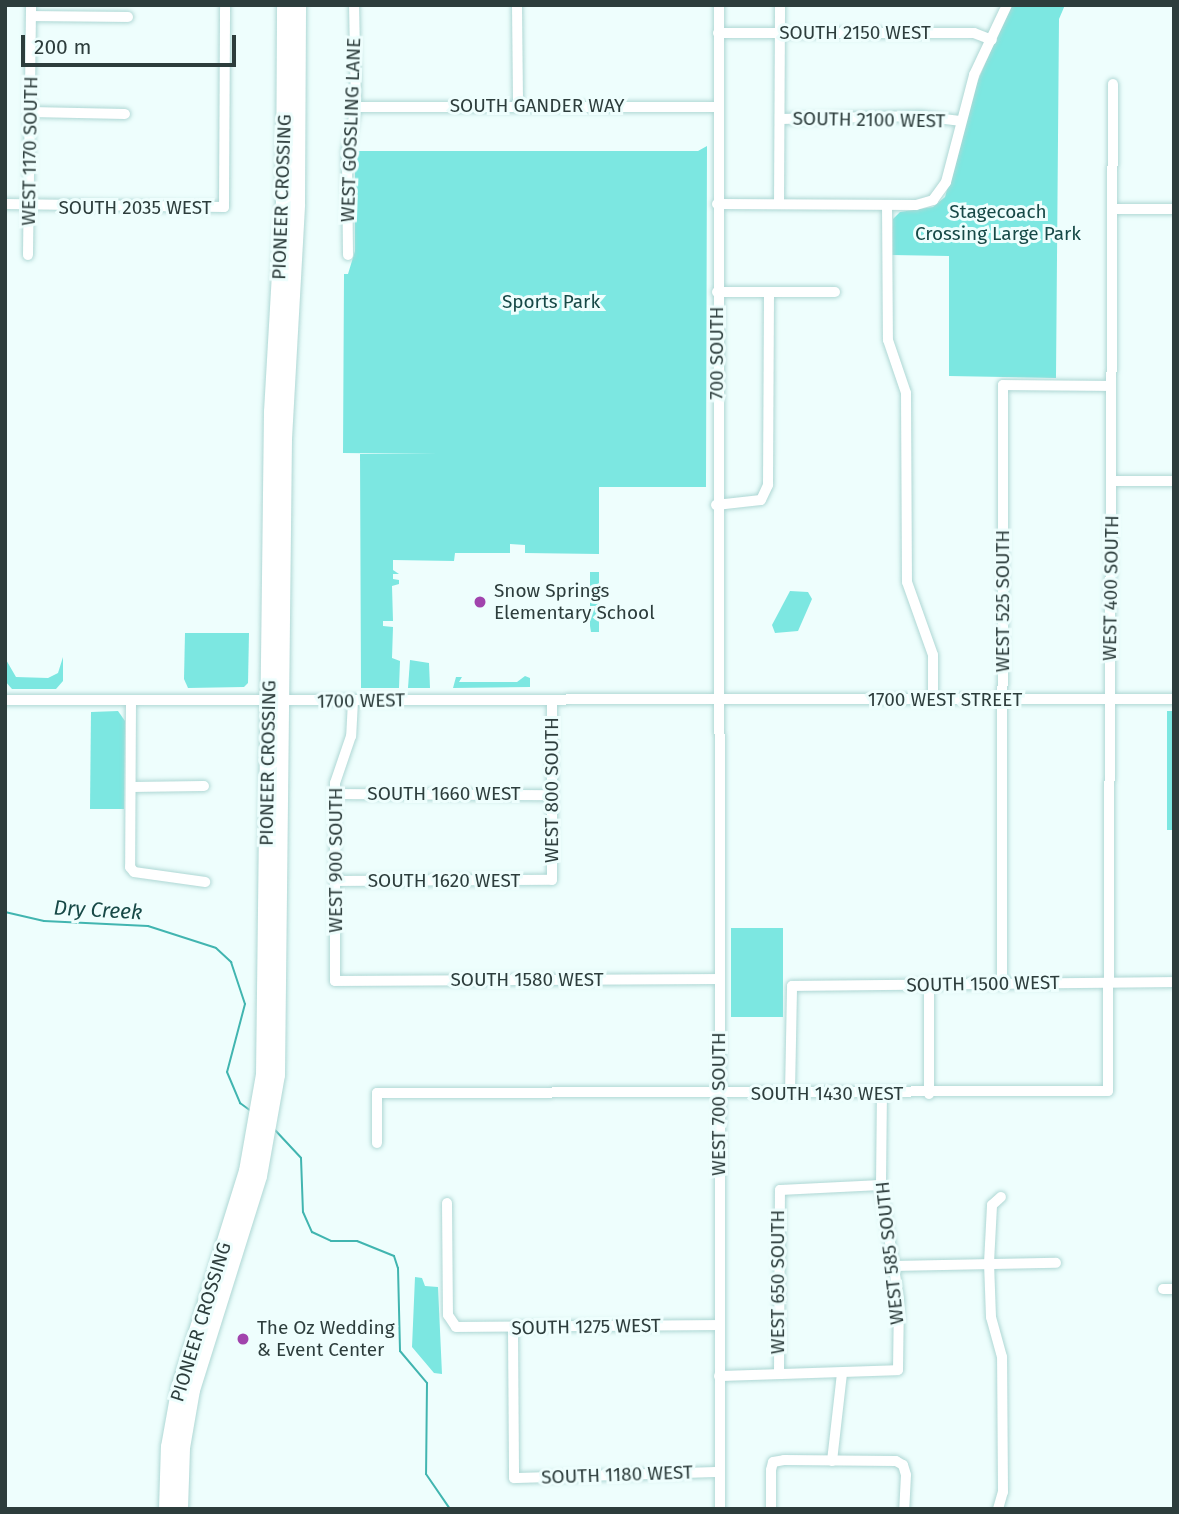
<!DOCTYPE html>
<html>
<head>
<meta charset="utf-8">
<style>
	body { margin:0 }
	#map { position:relative; width:1179px; height:1514px; overflow:hidden; background:#eefefd; font-family:"Fira Sans",sans-serif }
	div>[style] { position:absolute }
	.green>* { inset:0; background:#7ce7e1; transform-origin:0 0 }
	.stream>* { height:2px; margin:-1px; padding:0 1px; transform-origin:1px; border-radius:1px; background:#41b5b0 }
	.roads { filter:drop-shadow(0 0 2px #aed7d4) drop-shadow(0 0 2px #aed7d4) }
	.minor>* { height:10px; margin:-5px; padding:0 5px; transform-origin:5px; border-radius:5px; background:#fff }
	.highway>* { height:16px; margin:-8px; padding:0 8px; transform-origin:8px; border-radius:8px; background:#fff }
	.dots>* { width:19px; height:19px; translate:-50% -50%; box-sizing:border-box; border:4px solid #eefefd; border-radius:50% }
	span { translate:-50% -50%; white-space:nowrap; text-align:center; line-height:1.15; -webkit-text-stroke:6px #eefefd; paint-order:stroke }
	.street-label { font-size:19px; color:#2d3d3c }
	.park-label { font-size:19px; color:#174947 }
	.poi-label { font-size:19px; color:#2d3d3c }
	.left { translate:0 -50%; text-align:left }
	.water-label { font-size:21px; color:#174947; font-style:italic }
	.frame { position:absolute; inset:0; border:7px solid #2d3d3c; pointer-events:none }
	.scale { position:absolute; left:21px; top:35px; width:215px; height:32px; box-sizing:border-box; border:4px solid #2d3d3c; border-top:0; padding-left:9px; font-size:21px; line-height:24px; white-space:nowrap; color:#2d3d3c; -webkit-text-stroke:5px #eefefd; paint-order:stroke }
</style>
</head>
<body>
<div id="map">
	<div class="green">
		<div style="clip-path:polygon(1010px 5px,1065px 5px,1059px 19px,1056px 378px,949px 376px,949px 256px,892px 255px,893px 219px,900px 212px,933px 207px,945px 197px,974px 90px)"></div>
		<div style="clip-path:polygon(707px 146px,706px 487px,599px 487px,599px 554px,525px 553px,525px 545px,510px 544px,510px 553px,455px 553px,454px 561px,393px 560px,393px 570px,399px 574px,393px 574px,393px 579px,399px 580px,399px 584px,392px 586px,393px 621px,383px 621px,383px 626px,393px 627px,392px 658px,400px 661px,399px 688px,361px 688px,360px 454px,438px 454px,343px 453px,344px 274px,348px 274px,355px 251px,355px 151px,698px 151px)"></div>
		<div style="clip-path:polygon(590px 572px,599px 572px,599px 632px,591px 632px,590px 626px)"></div>
		<div style="clip-path:polygon(790px 591px,808px 592px,812px 599px,798px 631px,775px 633px,772px 625px)"></div>
		<div style="clip-path:polygon(185px 633px,249px 633px,248px 683px,244px 687px,188px 688px,184px 679px)"></div>
		<div style="clip-path:polygon(63px 657px,63px 681px,56px 689px,12px 689px,5px 681px,5px 658px,16px 677px,48px 678px,58px 673px)"></div>
		<div style="clip-path:polygon(410px 660px,429px 663px,430px 688px,408px 688px)"></div>
		<div style="clip-path:polygon(525px 676px,530px 678px,530px 687px,453px 688px,456px 677px,462px 677px,459px 682px,517px 682px)"></div>
		<div style="clip-path:polygon(118px 711px,125px 721px,124px 809px,90px 809px,91px 712px)"></div>
		<div style="left:1167px;top:711px;width:7px;height:119px"></div>
		<div style="left:731px;top:928px;width:52px;height:89px"></div>
		<div style="clip-path:polygon(415px 1277px,422px 1278px,425px 1286px,438px 1287px,442px 1374px,434px 1373px,412px 1347px)"></div>
	</div>
	<div class="stream">
		<div style="left:5px;top:912px;width:40px;rotate:13deg"></div>
		<div style="left:44px;top:921px;width:104px;rotate:2.8deg"></div>
		<div style="left:148px;top:926px;width:71px;rotate:17.9deg"></div>
		<div style="left:216px;top:948px;width:21px;rotate:43deg"></div>
		<div style="left:231px;top:962px;width:44px;rotate:71.6deg"></div>
		<div style="left:245px;top:1004px;width:70px;rotate:104.8deg"></div>
		<div style="left:227px;top:1072px;width:34px;rotate:67deg"></div>
		<div style="left:240px;top:1103px;width:14px;rotate:36deg"></div>
		<div style="left:275px;top:1130px;width:38px;rotate:47deg"></div>
		<div style="left:301px;top:1158px;width:54px;rotate:87.9deg"></div>
		<div style="left:303px;top:1212px;width:22px;rotate:66deg"></div>
		<div style="left:312px;top:1232px;width:21px;rotate:25deg"></div>
		<div style="left:331px;top:1241px;width:26px"></div>
		<div style="left:357px;top:1241px;width:40px;rotate:22deg"></div>
		<div style="left:394px;top:1256px;width:13px;rotate:72deg"></div>
		<div style="left:398px;top:1268px;width:83px;rotate:88.6deg"></div>
		<div style="left:400px;top:1351px;width:42px;rotate:49.8deg"></div>
		<div style="left:427px;top:1383px;width:91px;rotate:90.6deg"></div>
		<div style="left:426px;top:1474px;width:42px;rotate:55.6deg"></div>
	</div>
	<div class="roads">
		<div class="minor">
			<div style="left:517px;top:5px;width:100px;rotate:89.4deg"></div>
			<div style="left:719px;top:5px;width:1504px;rotate:89.96deg"></div>
			<div style="left:31px;top:16px;width:97px;rotate:0.6deg"></div>
			<div style="left:718px;top:33px;width:256px"></div>
			<div style="left:974px;top:33px;width:19px;rotate:21deg"></div>
			<div style="left:356px;top:107px;width:362px"></div>
			<div style="left:31px;top:112px;width:94px;rotate:1.2deg"></div>
			<div style="left:780px;top:119px;width:140px;rotate:-1.2deg"></div>
			<div style="left:920px;top:116px;width:38px;rotate:7deg"></div>
			<div style="left:5px;top:204px;width:219px;rotate:0.8deg"></div>
			<div style="left:224px;top:207px;width:202px;rotate:-89.7deg"></div>
			<div style="left:717px;top:204px;width:199px;rotate:0.3deg"></div>
			<div style="left:916px;top:205px;width:18px;rotate:-16deg"></div>
			<div style="left:933px;top:200px;width:22px;rotate:-54deg"></div>
			<div style="left:946px;top:182px;width:111px;rotate:-75.3deg"></div>
			<div style="left:974px;top:75px;width:77px;rotate:-64.8deg"></div>
			<div style="left:779px;top:204px;width:199px;rotate:-89.7deg"></div>
			<div style="left:887px;top:205px;width:135px;rotate:89.6deg"></div>
			<div style="left:888px;top:340px;width:56px;rotate:71.2deg"></div>
			<div style="left:906px;top:393px;width:189px;rotate:89.7deg"></div>
			<div style="left:907px;top:582px;width:77px;rotate:70.4deg"></div>
			<div style="left:933px;top:655px;width:45px;rotate:90deg"></div>
			<div style="left:1112px;top:209px;width:62px"></div>
			<div style="left:28px;top:255px;width:250px;rotate:-89.3deg"></div>
			<div style="left:348px;top:255px;width:104px;rotate:-90.6deg"></div>
			<div style="left:347px;top:151px;width:45px;rotate:-78.4deg"></div>
			<div style="left:356px;top:107px;width:102px;rotate:-91.1deg"></div>
			<div style="left:717px;top:292px;width:118px"></div>
			<div style="left:1112px;top:481px;width:62px"></div>
			<div style="left:716px;top:505px;width:45px;rotate:-6.3deg"></div>
			<div style="left:761px;top:500px;width:17px;rotate:-65deg"></div>
			<div style="left:768px;top:485px;width:193px;rotate:-89.7deg"></div>
			<div style="left:5px;top:700px;width:1169px;rotate:-0.05deg"></div>
			<div style="left:131px;top:701px;width:166px;rotate:90.3deg"></div>
			<div style="left:130px;top:867px;width:6px;rotate:51deg"></div>
			<div style="left:134px;top:872px;width:72px;rotate:8deg"></div>
			<div style="left:353px;top:701px;width:35px;rotate:93deg"></div>
			<div style="left:351px;top:736px;width:50px;rotate:108.8deg"></div>
			<div style="left:335px;top:783px;width:198px;rotate:90deg"></div>
			<div style="left:335px;top:981px;width:384px;rotate:-0.3deg"></div>
			<div style="left:131px;top:787px;width:73px;rotate:-0.8deg"></div>
			<div style="left:335px;top:794px;width:217px;rotate:0.3deg"></div>
			<div style="left:335px;top:881px;width:217px;rotate:-0.3deg"></div>
			<div style="left:552px;top:880px;width:179px;rotate:-90deg"></div>
			<div style="left:929px;top:985px;width:109px;rotate:90deg"></div>
			<div style="left:1002px;top:985px;width:600px;rotate:-89.9deg"></div>
			<div style="left:1003px;top:385px;width:108px;rotate:0.5deg"></div>
			<div style="left:790px;top:1093px;width:107px;rotate:-88.9deg"></div>
			<div style="left:792px;top:986px;width:382px;rotate:-0.6deg"></div>
			<div style="left:377px;top:1143px;width:50px;rotate:-90deg"></div>
			<div style="left:377px;top:1093px;width:731px;rotate:-0.16deg"></div>
			<div style="left:1108px;top:1091px;width:1007px;rotate:-89.72deg"></div>
			<div style="left:447px;top:1203px;width:112px;rotate:89.5deg"></div>
			<div style="left:448px;top:1315px;width:14px;rotate:56deg"></div>
			<div style="left:456px;top:1327px;width:264px;rotate:-0.4deg"></div>
			<div style="left:893px;top:1266px;width:163px;rotate:-1.1deg"></div>
			<div style="left:1163px;top:1289px;width:11px"></div>
			<div style="left:513px;top:1329px;width:149px;rotate:89.6deg"></div>
			<div style="left:514px;top:1478px;width:205px;rotate:-1.7deg"></div>
			<div style="left:779px;top:1373px;width:183px;rotate:-89.7deg"></div>
			<div style="left:780px;top:1190px;width:101px;rotate:-2.8deg"></div>
			<div style="left:719px;top:1376px;width:179px;rotate:-1.9deg"></div>
			<div style="left:898px;top:1370px;width:70px;rotate:-89.2deg"></div>
			<div style="left:899px;top:1300px;width:116px;rotate:-98.9deg"></div>
			<div style="left:881px;top:1185px;width:90px;rotate:-89.4deg"></div>
			<div style="left:832px;top:1461px;width:89px;rotate:-83.5deg"></div>
			<div style="left:771px;top:1509px;width:39px;rotate:-90deg"></div>
			<div style="left:771px;top:1470px;width:8px;rotate:-76deg"></div>
			<div style="left:773px;top:1462px;width:11px;rotate:-10deg"></div>
			<div style="left:784px;top:1460px;width:112px;rotate:0.5deg"></div>
			<div style="left:896px;top:1461px;width:8px;rotate:30deg"></div>
			<div style="left:903px;top:1465px;width:10px;rotate:73deg"></div>
			<div style="left:906px;top:1475px;width:34px;rotate:93deg"></div>
			<div style="left:998px;top:1509px;width:18px;rotate:-74deg"></div>
			<div style="left:1003px;top:1492px;width:135px;rotate:-90.4deg"></div>
			<div style="left:1002px;top:1357px;width:41px;rotate:-105.4deg"></div>
			<div style="left:991px;top:1317px;width:54px;rotate:-92.1deg"></div>
			<div style="left:989px;top:1263px;width:58px;rotate:-87deg"></div>
			<div style="left:992px;top:1205px;width:12px;rotate:-42deg"></div>
		</div>
		<div class="highway">
			<div style="left:167px;top:1509px;width:62px;rotate:-88.2deg"></div>
			<div style="left:169px;top:1447px;width:62px;rotate:-79.8deg"></div>
			<div style="left:180px;top:1386px;width:225px;rotate:-72.7deg"></div>
			<div style="left:247px;top:1171px;width:97px;rotate:-80deg"></div>
			<div style="left:264px;top:1075px;width:663px;rotate:-89.31deg"></div>
			<div style="left:272px;top:412px;width:208px;rotate:-86.7deg"></div>
			<div style="left:284px;top:204px;width:199px;rotate:-89.7deg"></div>
			<div style="left:180px;top:1509px;width:61px;rotate:-88.1deg"></div>
			<div style="left:182px;top:1448px;width:59px;rotate:-80.2deg"></div>
			<div style="left:192px;top:1390px;width:224px;rotate:-72.6deg"></div>
			<div style="left:259px;top:1176px;width:103px;rotate:-79.9deg"></div>
			<div style="left:277px;top:1075px;width:636px;rotate:-89.37deg"></div>
			<div style="left:284px;top:439px;width:235px;rotate:-86.8deg"></div>
			<div style="left:297px;top:204px;width:199px;rotate:-89.7deg"></div>
		</div>
	</div>
	<div class="dots">
		<div style="left:480px;top:602px;background:#a144ad"></div>
		<div style="left:243px;top:1339px;background:#a144ad"></div>
	</div>
	<div class="street-label">
		<span style="left:855px;top:33px">SOUTH 2150 WEST</span>
		<span style="left:537px;top:106px">SOUTH GANDER WAY</span>
		<span style="left:869px;top:120px;rotate:1deg">SOUTH 2100 WEST</span>
		<span style="left:351px;top:130px;rotate:-88deg">WEST GOSSLING LANE</span>
		<span style="left:30px;top:151px;rotate:-89deg">WEST 1170 SOUTH</span>
		<span style="left:282px;top:197px;rotate:-88deg">PIONEER CROSSING</span>
		<span style="left:135px;top:208px">SOUTH 2035 WEST</span>
		<span style="left:717px;top:353px;rotate:-90deg">700 SOUTH</span>
		<span style="left:1111px;top:588px;rotate:-89deg">WEST 400 SOUTH</span>
		<span style="left:1003px;top:601px;rotate:-90deg">WEST 525 SOUTH</span>
		<span style="left:945px;top:700px">1700 WEST STREET</span>
		<span style="left:361px;top:701px;rotate:-1deg">1700 WEST</span>
		<span style="left:268px;top:763px;rotate:-89deg">PIONEER CROSSING</span>
		<span style="left:552px;top:790px;rotate:-90deg">WEST 800 SOUTH</span>
		<span style="left:444px;top:794px">SOUTH 1660 WEST</span>
		<span style="left:336px;top:860px;rotate:-90deg">WEST 900 SOUTH</span>
		<span style="left:444px;top:881px">SOUTH 1620 WEST</span>
		<span style="left:527px;top:980px">SOUTH 1580 WEST</span>
		<span style="left:983px;top:984px;rotate:-1deg">SOUTH 1500 WEST</span>
		<span style="left:827px;top:1094px">SOUTH 1430 WEST</span>
		<span style="left:719px;top:1104px;rotate:-90deg">WEST 700 SOUTH</span>
		<span style="left:890px;top:1253px;rotate:-96deg">WEST 585 SOUTH</span>
		<span style="left:778px;top:1282px;rotate:-90deg">WEST 650 SOUTH</span>
		<span style="left:201px;top:1322px;rotate:-73deg">PIONEER CROSSING</span>
		<span style="left:586px;top:1327px;rotate:-1deg">SOUTH 1275 WEST</span>
		<span style="left:617px;top:1475px;rotate:-2deg">SOUTH 1180 WEST</span>
	</div>
	<div class="park-label">
		<span style="left:998px;top:223px">Stagecoach<br>Crossing Large Park</span>
		<span style="left:551px;top:302px">Sports Park</span>
	</div>
	<div class="poi-label">
		<span class="left" style="left:494px;top:602px">Snow Springs<br>Elementary School</span>
		<span class="left" style="left:257px;top:1339px">The Oz Wedding<br>&amp; Event Center</span>
	</div>
	<div class="water-label">
		<span style="left:98px;top:910px;rotate:3deg">Dry Creek</span>
	</div>
	<div class="frame"></div>
	<div class="scale">200 m</div>
</div>
</body>
</html>
